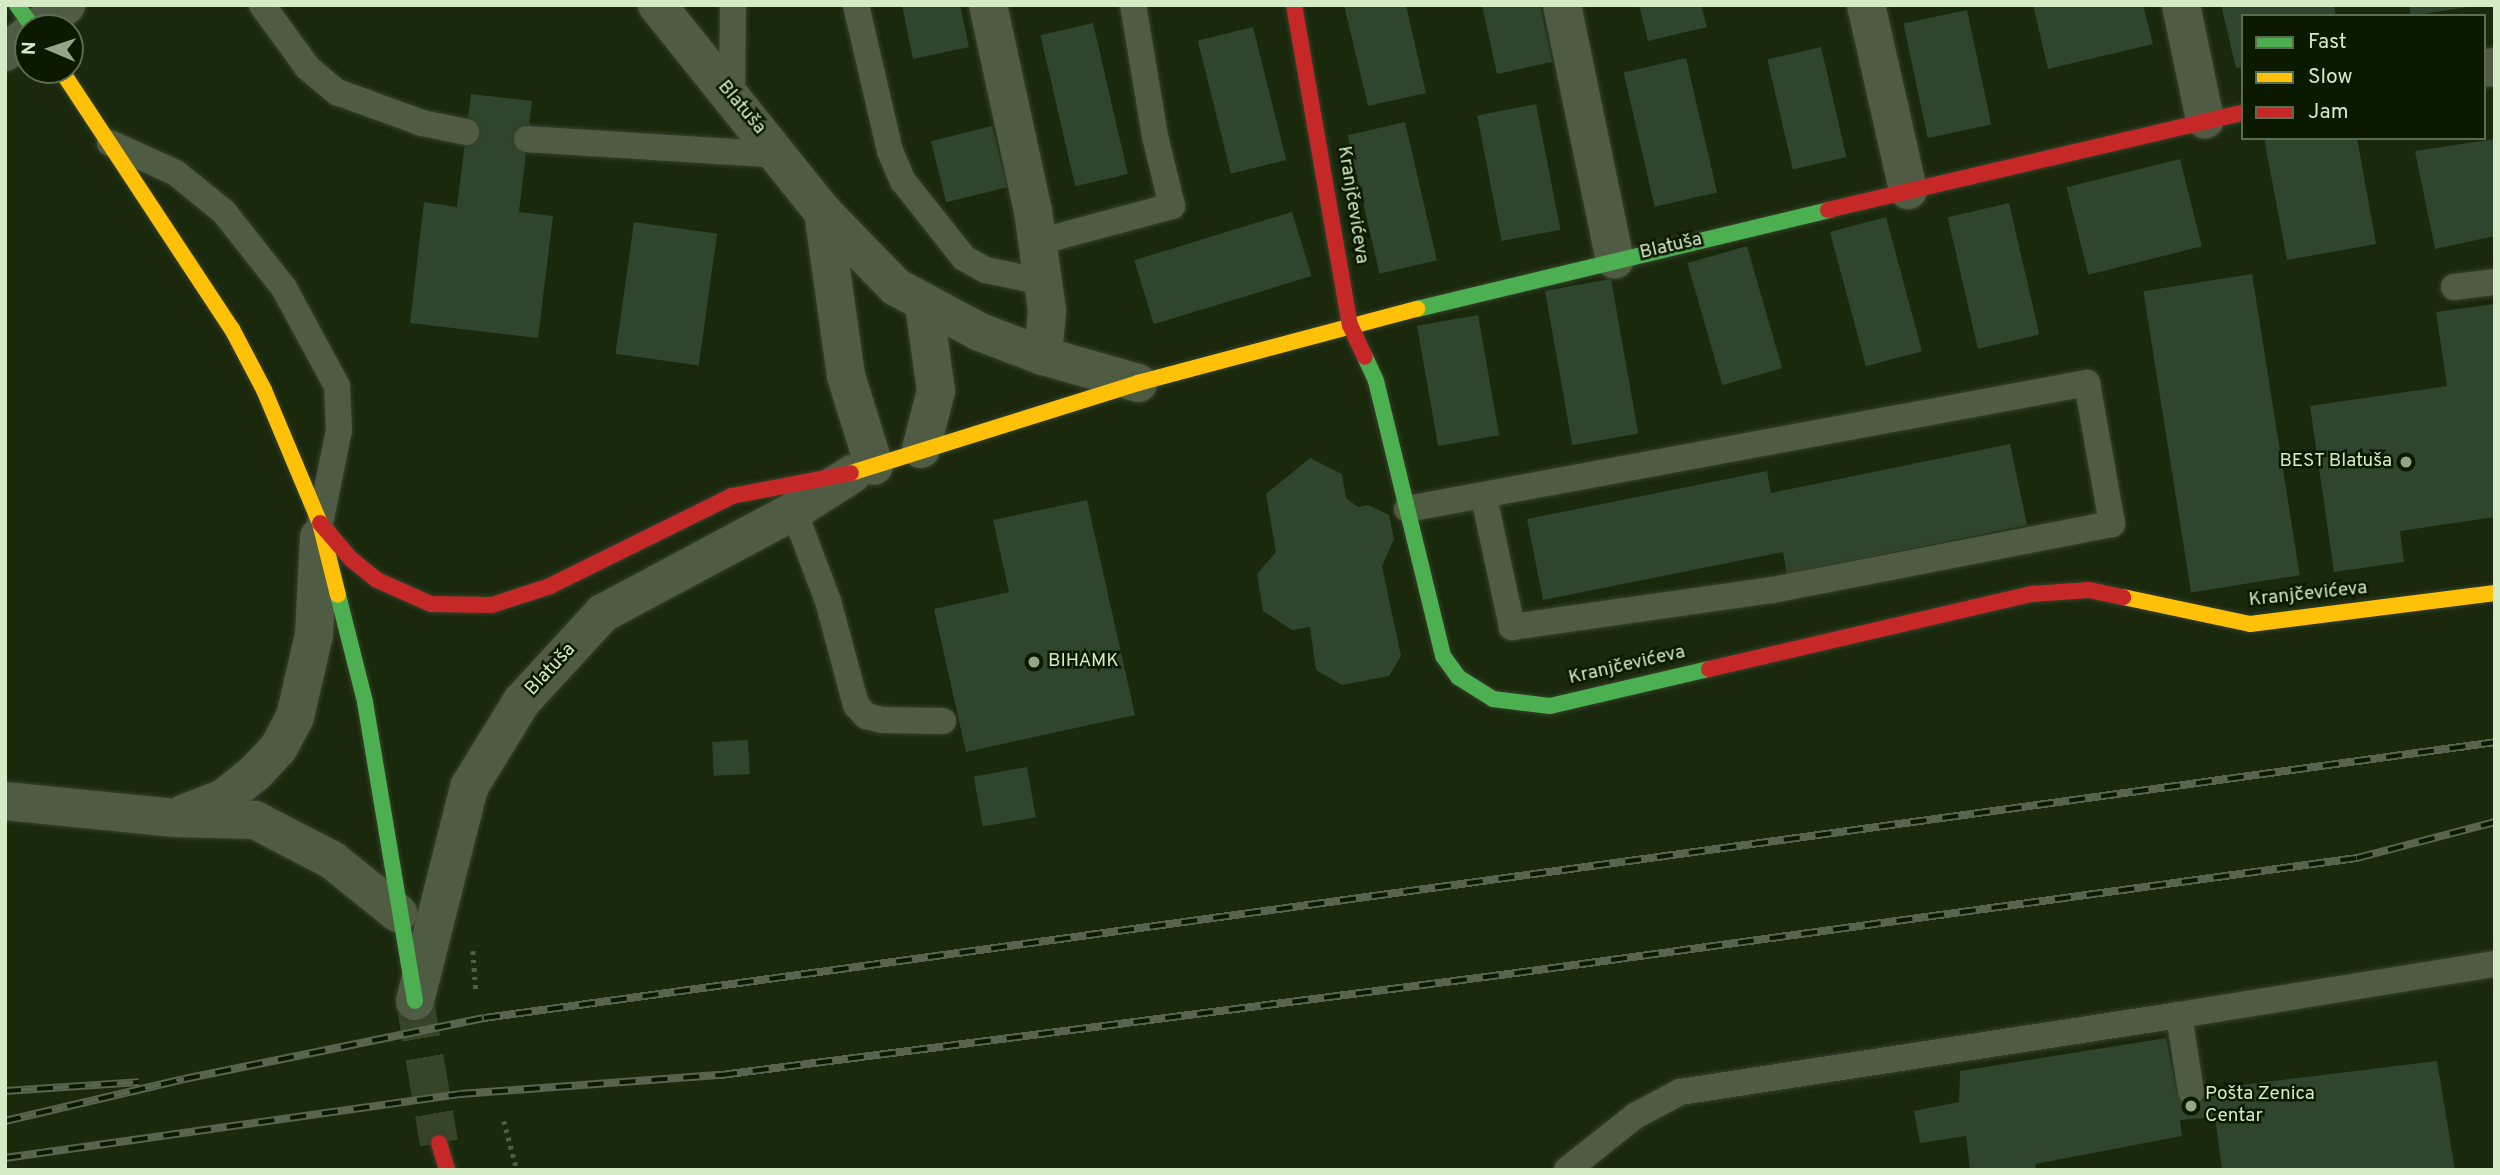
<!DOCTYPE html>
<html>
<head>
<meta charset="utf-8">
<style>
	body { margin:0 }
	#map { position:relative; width:2500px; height:1175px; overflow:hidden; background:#1a280c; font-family:Overpass,sans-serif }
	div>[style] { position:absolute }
	.building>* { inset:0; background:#30452e; transform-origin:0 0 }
	.secondary-tunnel>* { height:38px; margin-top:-19px; transform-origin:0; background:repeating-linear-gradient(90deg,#364528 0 38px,transparent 0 57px) }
	.path>* { height:4.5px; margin-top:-2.25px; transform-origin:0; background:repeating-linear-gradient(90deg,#525d48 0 3.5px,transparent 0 8.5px) }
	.roads { filter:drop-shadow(0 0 2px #35402c) drop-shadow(0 0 2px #35402c) }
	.lane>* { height:26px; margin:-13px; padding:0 13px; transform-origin:13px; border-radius:13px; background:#4f5c43 }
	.street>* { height:38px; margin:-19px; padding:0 19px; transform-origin:19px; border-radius:19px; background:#4f5c43 }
	.fast>* { height:16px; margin:-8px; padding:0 8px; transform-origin:8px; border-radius:8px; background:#4caf50 }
	.slow>* { height:16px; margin:-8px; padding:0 8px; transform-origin:8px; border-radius:8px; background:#ffc107 }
	.jam>* { height:16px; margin:-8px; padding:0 8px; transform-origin:8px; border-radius:8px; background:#c62828 }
	.rail>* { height:8px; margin-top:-4px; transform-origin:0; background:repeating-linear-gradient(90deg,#0a1900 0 16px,#59644e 0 32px); box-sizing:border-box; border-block:2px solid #59644e }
	.dots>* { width:19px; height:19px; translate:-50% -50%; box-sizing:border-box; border:4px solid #0a1900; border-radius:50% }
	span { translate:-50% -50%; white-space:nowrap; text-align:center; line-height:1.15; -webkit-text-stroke:5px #0a1900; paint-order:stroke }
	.street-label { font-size:19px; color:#d5eac6 }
	.poi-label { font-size:19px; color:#d5eac6 }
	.right { translate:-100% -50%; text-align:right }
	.left { translate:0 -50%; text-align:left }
	.frame { position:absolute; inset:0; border:7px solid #d5eac6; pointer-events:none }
	.legend { position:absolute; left:2241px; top:14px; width:245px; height:126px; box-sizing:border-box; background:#0a1900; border:2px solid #5b6d4f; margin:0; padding:9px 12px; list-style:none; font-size:21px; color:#d5eac6 }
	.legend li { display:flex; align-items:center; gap:14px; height:35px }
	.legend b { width:35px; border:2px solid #5b6d4f }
	.north { position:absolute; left:14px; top:14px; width:70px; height:70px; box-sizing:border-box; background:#0a1900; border:2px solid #5b6d4f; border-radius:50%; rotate:272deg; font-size:19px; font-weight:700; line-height:28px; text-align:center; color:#d5eac6 }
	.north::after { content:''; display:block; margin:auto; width:24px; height:32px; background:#94a685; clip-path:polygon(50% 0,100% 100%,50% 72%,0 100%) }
</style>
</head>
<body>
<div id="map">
	<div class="building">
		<div style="clip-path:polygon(902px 5px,960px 5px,969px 47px,913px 59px)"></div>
		<div style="clip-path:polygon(1344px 5px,1406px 5px,1426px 93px,1368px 106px)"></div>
		<div style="clip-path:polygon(1482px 5px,1540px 5px,1552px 62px,1497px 74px)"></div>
		<div style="clip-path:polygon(1639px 5px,1701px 5px,1707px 27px,1648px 41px)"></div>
		<div style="clip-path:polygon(2033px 5px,2143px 5px,2153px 44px,2048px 69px)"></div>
		<div style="clip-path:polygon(2221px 5px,2334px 5px,2336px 16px,2243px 16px,2243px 67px,2236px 68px)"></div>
		<div style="clip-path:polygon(2409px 5px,2473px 5px,2473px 6px,2411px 16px)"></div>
		<div style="left:1967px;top:10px;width:117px;height:65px;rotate:78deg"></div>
		<div style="left:1093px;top:23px;width:155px;height:54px;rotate:77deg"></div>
		<div style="left:1253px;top:27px;width:137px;height:57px;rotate:76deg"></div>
		<div style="left:1821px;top:47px;width:113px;height:55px;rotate:77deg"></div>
		<div style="left:1686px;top:58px;width:138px;height:64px;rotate:77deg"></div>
		<div style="clip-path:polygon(471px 94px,532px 101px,519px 212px,553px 216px,538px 338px,410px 323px,424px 202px,457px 207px)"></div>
		<div style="left:1536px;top:104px;width:128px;height:60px;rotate:79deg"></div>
		<div style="left:1405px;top:122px;width:142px;height:59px;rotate:77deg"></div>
		<div style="left:992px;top:126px;width:63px;height:63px;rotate:76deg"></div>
		<div style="clip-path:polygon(2264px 138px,2357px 138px,2376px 244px,2287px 260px)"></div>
		<div style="clip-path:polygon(2495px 139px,2495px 236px,2435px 249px,2415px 151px)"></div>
		<div style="left:2180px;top:159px;width:90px;height:117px;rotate:76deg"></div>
		<div style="left:2009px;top:203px;width:135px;height:63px;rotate:77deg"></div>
		<div style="left:1292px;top:212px;width:67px;height:165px;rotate:73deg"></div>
		<div style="left:1886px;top:217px;width:139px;height:58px;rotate:75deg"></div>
		<div style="left:634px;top:222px;width:84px;height:133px;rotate:8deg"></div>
		<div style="left:1747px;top:246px;width:127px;height:62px;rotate:74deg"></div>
		<div style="left:2252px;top:274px;width:305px;height:110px;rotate:81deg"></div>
		<div style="left:1611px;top:279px;width:157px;height:67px;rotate:80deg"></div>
		<div style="clip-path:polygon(2495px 304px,2495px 517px,2400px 531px,2404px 562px,2334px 572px,2310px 406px,2447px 386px,2436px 312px)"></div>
		<div style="left:1478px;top:315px;width:122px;height:62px;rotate:80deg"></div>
		<div style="clip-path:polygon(2010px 444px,2027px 525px,1787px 574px,1783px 552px,1543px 600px,1527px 519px,1767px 471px,1771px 493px)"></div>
		<div style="clip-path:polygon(1310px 458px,1342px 474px,1346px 498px,1358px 507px,1368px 505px,1389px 515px,1394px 539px,1382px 566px,1401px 656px,1389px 676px,1342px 685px,1316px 670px,1310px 627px,1292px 630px,1263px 611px,1257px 574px,1276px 552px,1266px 494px)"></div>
		<div style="clip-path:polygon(1087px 500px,1135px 715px,966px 752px,934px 609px,1009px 592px,993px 520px)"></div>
		<div style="left:748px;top:740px;width:34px;height:36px;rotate:87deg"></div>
		<div style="left:1027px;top:767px;width:51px;height:54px;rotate:80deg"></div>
		<div style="clip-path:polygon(2166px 1038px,2177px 1093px,2437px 1061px,2455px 1170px,2222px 1170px,2215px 1117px,2180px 1120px,2182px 1136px,2035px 1164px,2036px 1170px,1970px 1170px,1966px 1136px,1920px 1143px,1914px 1111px,1959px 1102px,1960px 1071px)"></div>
	</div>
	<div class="secondary-tunnel">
		<div style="left:415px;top:1001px;width:144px;rotate:80.4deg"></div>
	</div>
	<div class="path">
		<div style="left:473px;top:951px;width:41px;rotate:85.8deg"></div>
		<div style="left:504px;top:1121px;width:51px;rotate:75.1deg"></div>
	</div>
	<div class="roads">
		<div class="lane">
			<div style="left:262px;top:5px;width:78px;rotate:53.9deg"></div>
			<div style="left:308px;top:68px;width:38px;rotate:40deg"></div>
			<div style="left:337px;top:92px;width:90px;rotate:20deg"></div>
			<div style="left:422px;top:123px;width:45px;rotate:11.6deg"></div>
			<div style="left:856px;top:5px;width:150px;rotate:76.9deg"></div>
			<div style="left:890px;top:151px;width:33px;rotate:67deg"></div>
			<div style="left:903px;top:181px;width:98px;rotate:51.6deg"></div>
			<div style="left:964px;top:258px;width:25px;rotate:29deg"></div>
			<div style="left:986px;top:270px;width:58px;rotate:11.9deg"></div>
			<div style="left:732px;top:98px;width:93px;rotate:-89.4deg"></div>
			<div style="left:527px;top:139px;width:254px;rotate:3.6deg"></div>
			<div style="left:110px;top:143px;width:72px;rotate:24.4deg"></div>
			<div style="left:176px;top:173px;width:62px;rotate:39.1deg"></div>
			<div style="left:224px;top:212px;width:97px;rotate:51.7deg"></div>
			<div style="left:284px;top:288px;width:111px;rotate:61.6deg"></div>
			<div style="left:337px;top:386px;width:44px;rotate:87.4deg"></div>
			<div style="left:339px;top:430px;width:95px;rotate:101.5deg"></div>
			<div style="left:1038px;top:242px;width:139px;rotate:-15deg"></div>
			<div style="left:1172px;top:206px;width:72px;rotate:-103.7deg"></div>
			<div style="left:1155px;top:136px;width:133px;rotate:-99.5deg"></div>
			<div style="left:2454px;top:287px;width:41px;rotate:-7deg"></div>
			<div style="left:1407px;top:509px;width:692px;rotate:-10.5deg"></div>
			<div style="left:2087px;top:383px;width:143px;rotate:79.9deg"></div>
			<div style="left:2112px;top:524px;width:346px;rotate:169deg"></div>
			<div style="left:1772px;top:590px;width:263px;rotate:171.9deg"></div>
			<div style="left:1512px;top:627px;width:133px;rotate:-102.2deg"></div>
			<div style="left:794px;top:511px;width:96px;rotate:69.3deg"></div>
			<div style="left:828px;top:601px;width:108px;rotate:74.9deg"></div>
			<div style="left:856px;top:705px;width:15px;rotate:48deg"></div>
			<div style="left:866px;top:716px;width:16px;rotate:14deg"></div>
			<div style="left:882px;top:720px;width:61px;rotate:0.9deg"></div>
			<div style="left:2191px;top:1092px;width:78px;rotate:-98.9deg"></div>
			<div style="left:2179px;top:1015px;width:320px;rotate:-9.2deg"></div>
			<div style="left:1567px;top:1170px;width:87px;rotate:-38.5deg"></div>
			<div style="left:1635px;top:1116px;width:51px;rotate:-28.1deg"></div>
			<div style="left:1680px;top:1092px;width:505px;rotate:-8.77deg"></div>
		</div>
		<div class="street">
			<div style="left:657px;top:5px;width:265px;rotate:51.3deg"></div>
			<div style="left:823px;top:212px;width:105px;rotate:45.8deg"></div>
			<div style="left:896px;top:287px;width:95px;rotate:28.2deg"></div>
			<div style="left:980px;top:332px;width:67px;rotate:20.9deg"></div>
			<div style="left:1043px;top:356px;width:99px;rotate:15.9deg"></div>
			<div style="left:988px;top:5px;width:211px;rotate:77.7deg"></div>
			<div style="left:1033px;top:211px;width:101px;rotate:82deg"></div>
			<div style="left:1047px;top:311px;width:45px;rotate:95.1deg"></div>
			<div style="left:1562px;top:5px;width:260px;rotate:78.3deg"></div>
			<div style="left:1866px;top:5px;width:190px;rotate:77.2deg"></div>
			<div style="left:2181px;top:5px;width:117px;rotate:78.2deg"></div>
			<div style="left:37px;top:28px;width:37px;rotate:-38deg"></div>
			<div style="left:5px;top:52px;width:29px;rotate:-36deg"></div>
			<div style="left:2484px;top:68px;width:11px;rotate:-5deg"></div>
			<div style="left:823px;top:212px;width:166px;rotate:82deg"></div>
			<div style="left:846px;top:376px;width:94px;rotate:72.7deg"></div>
			<div style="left:921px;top:449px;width:60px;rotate:-75.5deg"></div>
			<div style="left:936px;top:391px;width:87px;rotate:-97.9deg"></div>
			<div style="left:5px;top:801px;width:171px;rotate:5.7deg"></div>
			<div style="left:175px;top:818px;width:80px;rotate:1.4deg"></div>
			<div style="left:255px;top:820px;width:87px;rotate:27.5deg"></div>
			<div style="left:332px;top:860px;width:85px;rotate:38.8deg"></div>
			<div style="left:183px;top:814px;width:44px;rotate:-21.3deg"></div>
			<div style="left:224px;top:798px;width:41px;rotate:-39.1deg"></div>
			<div style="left:256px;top:772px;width:34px;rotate:-47deg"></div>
			<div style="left:279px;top:747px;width:34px;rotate:-62deg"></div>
			<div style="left:295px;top:717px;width:84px;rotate:-77deg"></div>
			<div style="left:314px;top:635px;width:98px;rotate:-87.1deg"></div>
			<div style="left:415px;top:1001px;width:221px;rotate:-75.8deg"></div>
			<div style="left:469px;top:787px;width:101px;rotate:-58.4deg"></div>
			<div style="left:522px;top:701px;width:120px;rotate:-47.4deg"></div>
			<div style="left:603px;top:613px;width:217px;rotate:-28.1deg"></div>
			<div style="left:794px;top:511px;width:69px;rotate:-32.5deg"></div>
		</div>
		<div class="fast">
			<div style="left:17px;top:5px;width:28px;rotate:55deg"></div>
			<div style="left:1417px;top:309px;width:423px;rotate:-13.5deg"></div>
			<div style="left:1365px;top:357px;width:26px;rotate:65deg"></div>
			<div style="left:1376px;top:381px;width:283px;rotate:76.3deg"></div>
			<div style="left:1443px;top:656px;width:26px;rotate:54deg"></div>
			<div style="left:1458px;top:677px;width:41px;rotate:32.2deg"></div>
			<div style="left:1493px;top:699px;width:57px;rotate:7deg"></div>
			<div style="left:1550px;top:706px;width:163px;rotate:-13.1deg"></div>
			<div style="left:338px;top:595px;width:110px;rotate:75.8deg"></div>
			<div style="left:365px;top:702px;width:303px;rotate:80.5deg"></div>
		</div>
		<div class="slow">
			<div style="left:61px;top:70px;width:310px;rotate:56.6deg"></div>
			<div style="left:232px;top:329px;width:69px;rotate:62.3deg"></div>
			<div style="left:264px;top:390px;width:144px;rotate:67.2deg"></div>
			<div style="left:320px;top:523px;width:74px;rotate:76deg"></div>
			<div style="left:851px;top:473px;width:301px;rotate:-17.4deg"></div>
			<div style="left:1138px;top:383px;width:289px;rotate:-14.9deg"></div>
			<div style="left:2123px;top:597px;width:130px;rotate:12deg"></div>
			<div style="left:2250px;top:624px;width:247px;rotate:-7.2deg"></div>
		</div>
		<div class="jam">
			<div style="left:1294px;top:5px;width:325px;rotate:80.1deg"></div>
			<div style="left:1350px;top:325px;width:35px;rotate:65deg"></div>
			<div style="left:1828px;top:210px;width:426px;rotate:-13.2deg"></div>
			<div style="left:320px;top:523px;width:48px;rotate:49.3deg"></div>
			<div style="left:351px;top:559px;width:33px;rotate:39deg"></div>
			<div style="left:377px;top:580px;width:59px;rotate:24deg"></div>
			<div style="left:431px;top:604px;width:61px;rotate:0.9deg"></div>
			<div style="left:492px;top:605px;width:61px;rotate:-18.1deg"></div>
			<div style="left:550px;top:586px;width:203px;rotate:-26.3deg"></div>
			<div style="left:732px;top:496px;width:121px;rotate:-10.9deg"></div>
			<div style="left:1709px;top:669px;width:332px;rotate:-13.1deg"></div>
			<div style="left:2032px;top:594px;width:57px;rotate:-4deg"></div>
			<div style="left:2089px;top:590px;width:35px;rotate:12deg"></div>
			<div style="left:439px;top:1143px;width:28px;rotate:73deg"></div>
		</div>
	</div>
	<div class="rail">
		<div style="left:5px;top:1091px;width:134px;rotate:-3.8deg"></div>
		<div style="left:5px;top:1121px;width:184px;rotate:-13.2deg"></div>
		<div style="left:184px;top:1079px;width:306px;rotate:-11.5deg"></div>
		<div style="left:484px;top:1018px;width:2030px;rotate:-7.81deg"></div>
		<div style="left:5px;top:1158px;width:459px;rotate:-8deg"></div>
		<div style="left:460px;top:1094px;width:262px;rotate:-4.2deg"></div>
		<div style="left:721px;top:1075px;width:802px;rotate:-7.31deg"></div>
		<div style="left:1516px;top:973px;width:849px;rotate:-7.79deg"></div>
		<div style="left:2357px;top:858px;width:143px;rotate:-14.6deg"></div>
	</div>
	<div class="dots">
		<div style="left:2406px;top:462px;background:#94a685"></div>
		<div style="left:1034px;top:662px;background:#94a685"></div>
		<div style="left:2191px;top:1106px;background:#94a685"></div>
	</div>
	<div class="street-label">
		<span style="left:741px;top:108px;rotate:50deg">Blatuša</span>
		<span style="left:1352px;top:205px;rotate:81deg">Kranjčevićeva</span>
		<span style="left:1671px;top:247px;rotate:-13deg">Blatuša</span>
		<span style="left:2308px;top:595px;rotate:-6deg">Kranjčevićeva</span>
		<span style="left:1627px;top:666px;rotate:-13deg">Kranjčevićeva</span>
		<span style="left:551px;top:670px;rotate:-47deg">Blatuša</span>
	</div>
	<div class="poi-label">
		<span class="right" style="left:2392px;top:462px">BEST Blatuša</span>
		<span class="left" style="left:1048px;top:662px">BIHAMK</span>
		<span class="left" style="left:2205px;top:1106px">Pošta Zenica<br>Centar</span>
	</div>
	<div class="frame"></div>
	<ul class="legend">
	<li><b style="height:9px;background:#4caf50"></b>Fast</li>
	<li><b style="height:9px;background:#ffc107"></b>Slow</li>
	<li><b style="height:9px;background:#c62828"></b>Jam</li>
	</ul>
	<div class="north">N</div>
</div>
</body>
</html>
